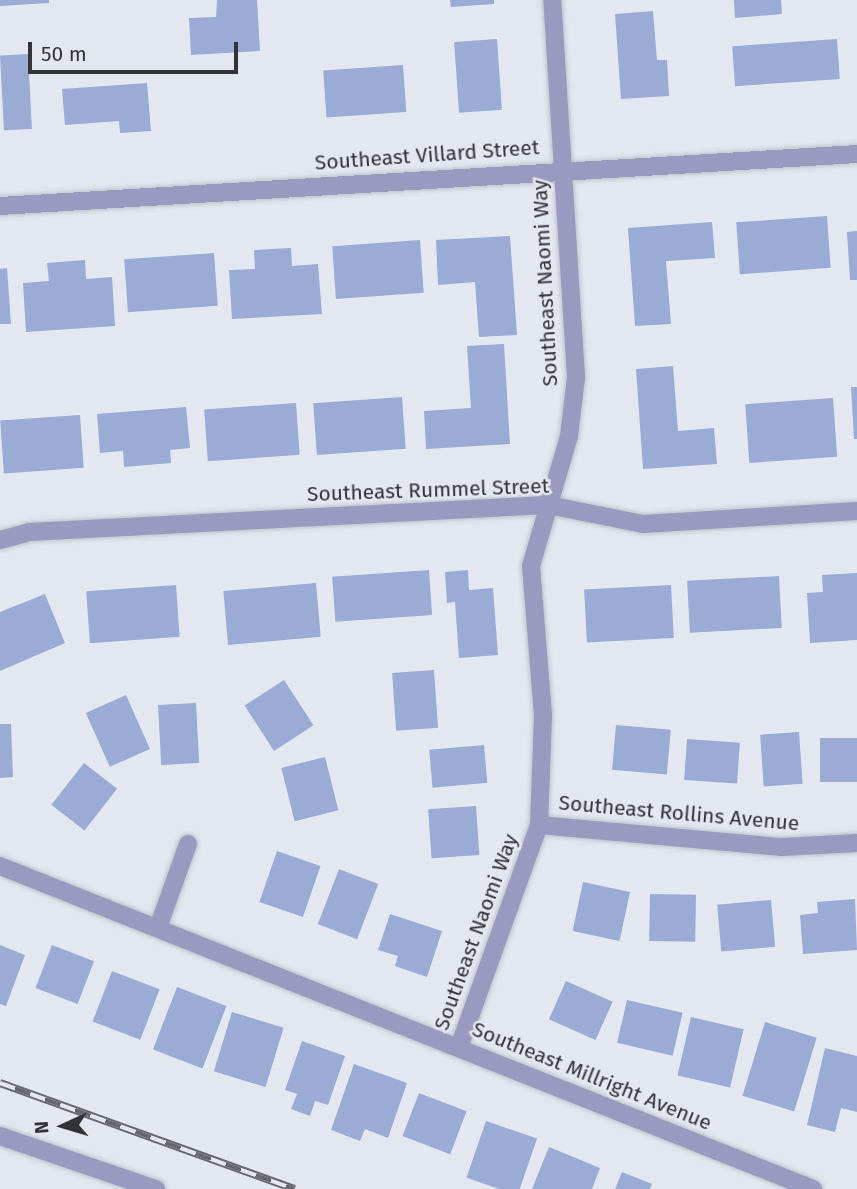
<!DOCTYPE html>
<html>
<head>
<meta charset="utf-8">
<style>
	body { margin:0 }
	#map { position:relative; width:857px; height:1189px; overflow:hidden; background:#e3e7f0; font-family:"Fira Sans",sans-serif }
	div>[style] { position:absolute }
	.building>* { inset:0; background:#9aabd6; transform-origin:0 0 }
	.roads { filter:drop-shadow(0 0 2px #c0c3cb) drop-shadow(0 0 2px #c0c3cb) }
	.minor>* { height:18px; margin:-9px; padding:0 9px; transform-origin:9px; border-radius:9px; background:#9a9ac1 }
	.rail>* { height:8px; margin-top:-4px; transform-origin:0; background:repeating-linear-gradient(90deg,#e3e7f0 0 16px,#65676d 0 32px); box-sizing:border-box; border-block:2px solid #65676d }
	span { translate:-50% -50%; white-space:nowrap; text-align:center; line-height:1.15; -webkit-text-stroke:5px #e3e7f0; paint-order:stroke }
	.street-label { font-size:21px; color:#323337 }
	.north { position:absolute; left:28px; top:1091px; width:70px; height:70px; -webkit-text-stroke:5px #e3e7f0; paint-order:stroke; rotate:266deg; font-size:19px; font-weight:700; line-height:28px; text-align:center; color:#323337 }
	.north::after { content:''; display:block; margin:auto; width:24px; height:32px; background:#323337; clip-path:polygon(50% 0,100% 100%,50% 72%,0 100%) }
	.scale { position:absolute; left:28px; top:42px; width:210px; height:32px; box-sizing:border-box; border:4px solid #323337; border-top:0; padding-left:9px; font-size:21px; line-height:24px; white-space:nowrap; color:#323337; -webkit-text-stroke:5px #e3e7f0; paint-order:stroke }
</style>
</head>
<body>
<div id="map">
	<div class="building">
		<div style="clip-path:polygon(0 0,49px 0,49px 3px,0 6px)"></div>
		<div style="clip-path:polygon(217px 0,257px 0,260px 51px,191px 55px,189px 18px,216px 17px)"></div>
		<div style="clip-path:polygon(450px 0,494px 0,494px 4px,451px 7px)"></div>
		<div style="clip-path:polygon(734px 0,781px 0,782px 14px,735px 18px)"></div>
		<div style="clip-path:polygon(653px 11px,657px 60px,667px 60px,669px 96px,621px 99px,615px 14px)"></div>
		<div style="left:497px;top:39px;width:71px;height:43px;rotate:86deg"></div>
		<div style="left:837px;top:39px;width:40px;height:105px;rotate:86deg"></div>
		<div style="left:28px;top:54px;width:75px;height:28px;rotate:87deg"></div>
		<div style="left:403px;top:65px;width:47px;height:80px;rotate:86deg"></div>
		<div style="clip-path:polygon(147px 83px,151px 131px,120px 133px,119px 121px,65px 125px,62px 89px)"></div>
		<div style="left:827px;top:216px;width:52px;height:91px;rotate:86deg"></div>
		<div style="clip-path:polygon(712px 222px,715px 258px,666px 261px,671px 324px,635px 326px,628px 228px)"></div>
		<div style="clip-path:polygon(857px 231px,857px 280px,850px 280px,847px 232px)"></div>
		<div style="clip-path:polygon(510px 236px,517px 335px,479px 337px,475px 282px,438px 285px,436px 240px)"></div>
		<div style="left:420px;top:240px;width:53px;height:88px;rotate:86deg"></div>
		<div style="clip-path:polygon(291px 248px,292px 266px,318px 264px,322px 314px,232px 319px,229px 270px,255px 269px,254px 250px)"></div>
		<div style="left:214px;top:253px;width:53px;height:90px;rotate:86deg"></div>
		<div style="clip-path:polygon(85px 260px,86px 279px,112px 277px,115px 326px,26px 332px,23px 283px,49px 281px,47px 263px)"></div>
		<div style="clip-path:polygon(7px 268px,11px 324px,0 324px,0 269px)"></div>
		<div style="clip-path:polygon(504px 344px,510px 444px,426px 449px,424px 411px,471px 408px,467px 346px)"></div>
		<div style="clip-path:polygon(673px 366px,678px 431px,714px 428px,717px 464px,643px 469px,636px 369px)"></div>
		<div style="clip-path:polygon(851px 387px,857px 387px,857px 439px,854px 439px)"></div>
		<div style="left:402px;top:397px;width:52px;height:89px;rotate:86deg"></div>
		<div style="left:833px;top:398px;width:59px;height:88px;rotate:86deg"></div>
		<div style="left:296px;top:403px;width:52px;height:92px;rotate:86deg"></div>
		<div style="clip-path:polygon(186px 407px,190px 448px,170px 450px,171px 463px,124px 467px,123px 451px,100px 453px,97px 414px)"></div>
		<div style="left:80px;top:415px;width:53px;height:80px;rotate:86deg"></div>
		<div style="left:429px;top:570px;width:45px;height:97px;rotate:86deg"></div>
		<div style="clip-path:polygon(468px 570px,469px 590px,493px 588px,498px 655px,459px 658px,455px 602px,447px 603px,445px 572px)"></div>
		<div style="clip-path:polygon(857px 573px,857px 640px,810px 643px,807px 593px,823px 592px,822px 575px)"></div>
		<div style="left:779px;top:576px;width:52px;height:92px;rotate:87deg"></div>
		<div style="left:316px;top:583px;width:54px;height:93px;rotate:85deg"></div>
		<div style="left:176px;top:585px;width:52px;height:90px;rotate:86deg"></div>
		<div style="left:671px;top:585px;width:53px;height:87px;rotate:87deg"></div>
		<div style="clip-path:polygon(45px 594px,65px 643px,0 671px,0 612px)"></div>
		<div style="left:434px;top:670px;width:58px;height:42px;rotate:86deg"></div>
		<div style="left:284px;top:680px;width:54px;height:47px;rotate:57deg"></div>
		<div style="left:126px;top:695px;width:59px;height:44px;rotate:66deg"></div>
		<div style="left:196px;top:703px;width:60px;height:38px;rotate:87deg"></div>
		<div style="clip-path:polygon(0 724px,11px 724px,13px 777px,0 778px)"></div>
		<div style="left:616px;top:725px;width:55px;height:45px;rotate:5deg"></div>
		<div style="left:799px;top:732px;width:52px;height:39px;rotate:86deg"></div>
		<div style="left:857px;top:738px;width:44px;height:37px;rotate:90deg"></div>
		<div style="left:687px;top:739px;width:53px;height:41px;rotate:4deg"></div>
		<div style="left:484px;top:745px;width:38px;height:55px;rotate:85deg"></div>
		<div style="left:325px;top:757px;width:55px;height:45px;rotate:76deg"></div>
		<div style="left:84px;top:763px;width:42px;height:53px;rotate:38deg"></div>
		<div style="left:476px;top:806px;width:49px;height:48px;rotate:86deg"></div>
		<div style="left:277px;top:851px;width:46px;height:54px;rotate:19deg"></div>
		<div style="left:339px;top:869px;width:42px;height:59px;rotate:21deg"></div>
		<div style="left:583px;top:882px;width:48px;height:50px;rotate:12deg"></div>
		<div style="left:650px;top:894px;width:46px;height:47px;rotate:1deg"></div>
		<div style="clip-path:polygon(855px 899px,857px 950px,803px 954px,800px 915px,818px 913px,817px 902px)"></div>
		<div style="left:771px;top:900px;width:47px;height:54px;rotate:85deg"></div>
		<div style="clip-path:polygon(390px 914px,442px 931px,427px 977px,395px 966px,398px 956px,378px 950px)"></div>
		<div style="clip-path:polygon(0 945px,25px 955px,6px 1006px,0 1004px)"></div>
		<div style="left:52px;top:945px;width:45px;height:46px;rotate:21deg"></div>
		<div style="left:112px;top:971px;width:51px;height:54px;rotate:21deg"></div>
		<div style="left:566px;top:981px;width:51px;height:42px;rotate:24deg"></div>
		<div style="left:177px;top:987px;width:53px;height:67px;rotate:21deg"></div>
		<div style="left:627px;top:1000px;width:57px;height:44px;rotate:13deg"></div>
		<div style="left:232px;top:1012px;width:54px;height:62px;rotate:17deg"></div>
		<div style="left:691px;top:1017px;width:54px;height:60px;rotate:13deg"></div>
		<div style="left:765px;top:1022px;width:54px;height:77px;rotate:17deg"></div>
		<div style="clip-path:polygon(302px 1041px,345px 1056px,328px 1105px,315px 1101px,310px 1116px,291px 1109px,297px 1094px,285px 1090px)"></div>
		<div style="clip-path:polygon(825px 1048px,857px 1056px,857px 1112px,841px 1108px,835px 1132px,807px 1125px)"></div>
		<div style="clip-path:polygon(354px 1064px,407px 1083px,388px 1138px,365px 1129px,360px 1141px,331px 1130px)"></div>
		<div style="left:419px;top:1093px;width:51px;height:46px;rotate:21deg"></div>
		<div style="left:486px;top:1121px;width:54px;height:60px;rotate:19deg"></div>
		<div style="clip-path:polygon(549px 1147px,600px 1168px,592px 1189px,532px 1189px)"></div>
		<div style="clip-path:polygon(622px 1172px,652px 1184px,650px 1189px,615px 1189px)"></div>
	</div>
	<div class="roads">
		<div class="minor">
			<div style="left:0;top:206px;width:859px;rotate:-3.47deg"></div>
			<div style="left:0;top:540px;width:30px;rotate:-15deg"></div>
			<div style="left:29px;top:532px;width:520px;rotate:-2.98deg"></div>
			<div style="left:548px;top:505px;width:97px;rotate:11.3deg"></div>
			<div style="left:643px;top:524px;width:214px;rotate:-3.5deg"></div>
			<div style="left:539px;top:825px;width:244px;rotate:5.2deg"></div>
			<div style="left:782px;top:847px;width:75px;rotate:-3.1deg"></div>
			<div style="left:0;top:866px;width:875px;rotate:21.67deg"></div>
			<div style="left:159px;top:925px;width:86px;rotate:-70.3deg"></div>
			<div style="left:459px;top:1047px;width:236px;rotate:-70.2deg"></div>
			<div style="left:539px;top:825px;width:110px;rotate:-87.9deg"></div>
			<div style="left:543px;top:715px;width:149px;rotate:-94.6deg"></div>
			<div style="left:531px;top:566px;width:135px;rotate:-73.7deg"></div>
			<div style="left:569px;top:436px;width:59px;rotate:-83.2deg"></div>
			<div style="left:576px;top:377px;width:378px;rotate:-93.6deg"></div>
			<div style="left:0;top:1136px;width:165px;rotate:18.8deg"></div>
		</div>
	</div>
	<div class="rail">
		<div style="left:0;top:1083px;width:313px;rotate:19.8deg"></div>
	</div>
	<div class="street-label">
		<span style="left:427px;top:155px;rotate:-4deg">Southeast Villard Street</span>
		<span style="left:545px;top:283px;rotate:-93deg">Southeast Naomi Way</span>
		<span style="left:428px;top:490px;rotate:-2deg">Southeast Rummel Street</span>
		<span style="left:679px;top:813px;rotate:5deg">Southeast Rollins Avenue</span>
		<span style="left:476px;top:932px;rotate:-70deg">Southeast Naomi Way</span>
		<span style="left:592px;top:1076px;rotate:22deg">Southeast Millright Avenue</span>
	</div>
	<div class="north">N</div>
	<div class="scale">50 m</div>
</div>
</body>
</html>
